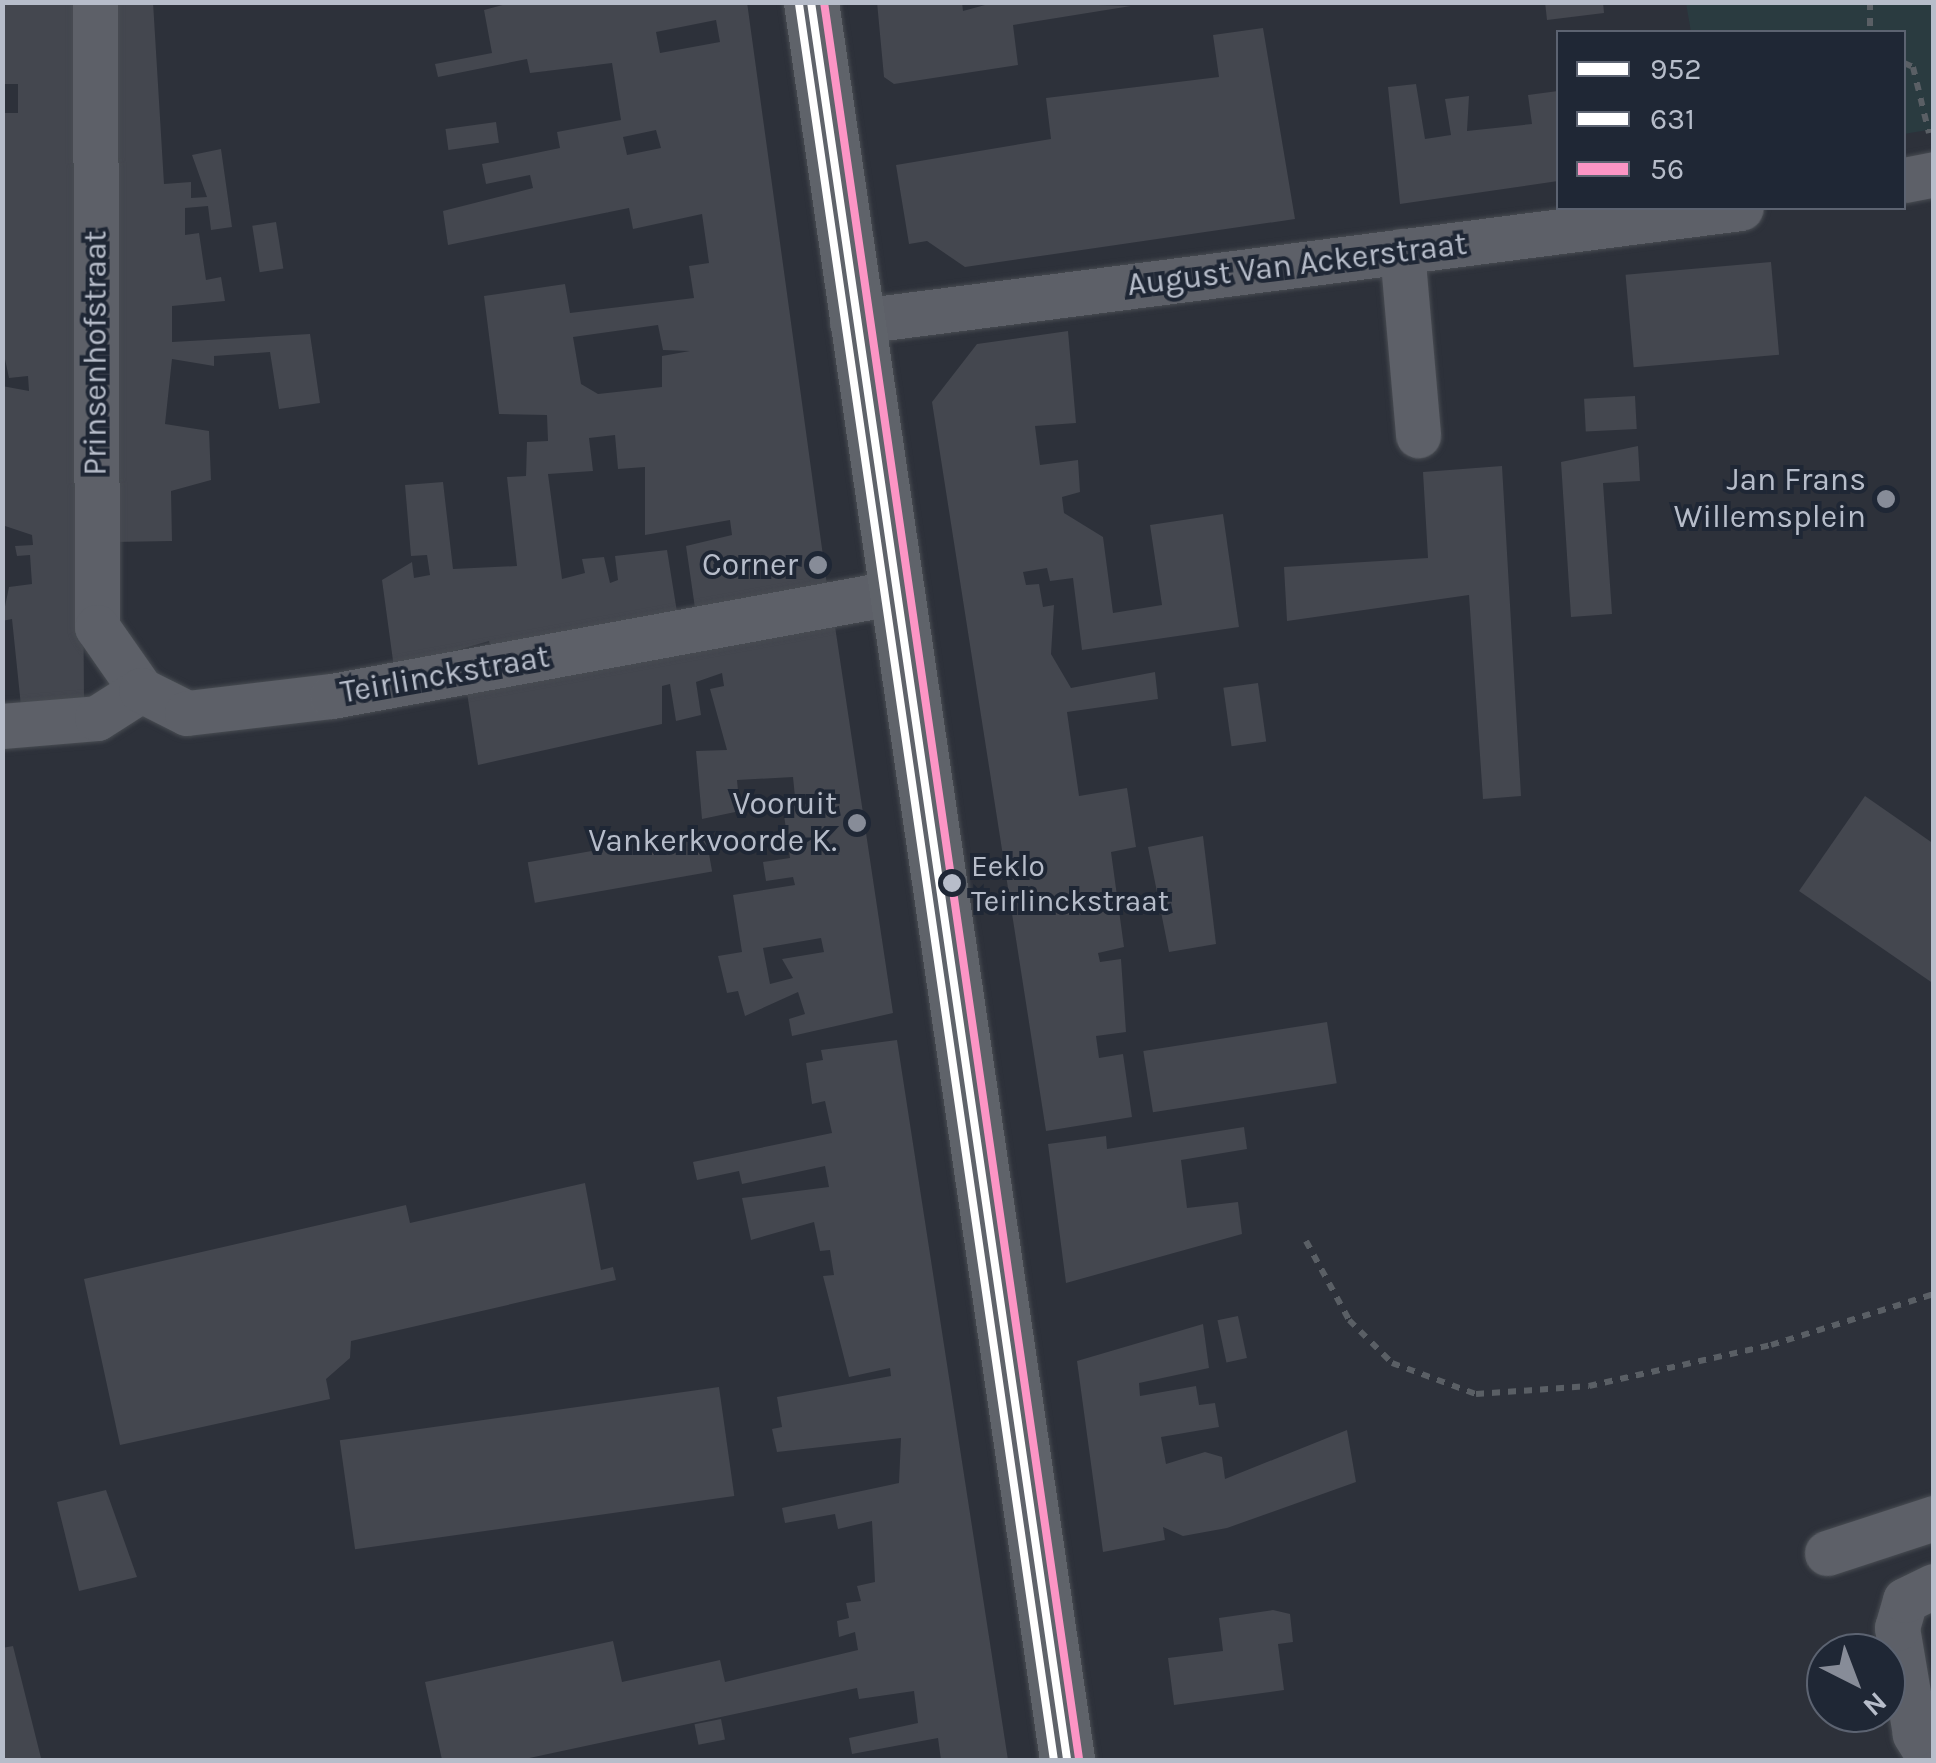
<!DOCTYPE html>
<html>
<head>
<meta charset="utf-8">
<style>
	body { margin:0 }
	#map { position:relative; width:1936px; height:1763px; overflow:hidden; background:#2d313a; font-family:Karla,sans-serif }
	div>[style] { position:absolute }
	.green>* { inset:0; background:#2a3b40 }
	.building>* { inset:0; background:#44474f; transform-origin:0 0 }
	.path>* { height:6px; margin-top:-3px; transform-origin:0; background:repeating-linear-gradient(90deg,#5a5f65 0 8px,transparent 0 16px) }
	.roads { filter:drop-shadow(0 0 2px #484c52) drop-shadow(0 0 2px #484c52) }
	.minor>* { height:45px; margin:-22.5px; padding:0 22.5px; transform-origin:22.5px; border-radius:22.5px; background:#5d6068 }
	.major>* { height:55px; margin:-27.5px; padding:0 27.5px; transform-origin:27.5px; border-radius:27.5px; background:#5f636a }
	.bus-1>* { height:8px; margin:-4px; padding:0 4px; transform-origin:4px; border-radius:4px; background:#fff }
	.bus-2>* { height:8px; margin:-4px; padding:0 4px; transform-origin:4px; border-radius:4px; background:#fff }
	.bus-3>* { height:8px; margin:-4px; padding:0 4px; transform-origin:4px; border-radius:4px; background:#fc95c5 }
	.dots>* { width:28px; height:28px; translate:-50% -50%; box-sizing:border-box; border:5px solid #1f2735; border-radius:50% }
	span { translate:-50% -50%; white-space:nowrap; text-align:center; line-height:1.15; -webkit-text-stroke:8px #1f2735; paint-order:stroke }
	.bus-label { font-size:30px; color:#b7bdca }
	.left { translate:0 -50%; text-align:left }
	.street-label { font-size:32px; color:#b7bdca }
	.poi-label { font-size:32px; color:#b7bdca }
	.right { translate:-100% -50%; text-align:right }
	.frame { position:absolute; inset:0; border:5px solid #b7bdca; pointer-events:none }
	.legend { position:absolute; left:1556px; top:30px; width:350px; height:180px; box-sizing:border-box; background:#1f2735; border:2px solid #5c6371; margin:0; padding:12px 18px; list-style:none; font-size:30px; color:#b7bdca }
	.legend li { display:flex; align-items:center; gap:20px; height:50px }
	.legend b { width:50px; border:2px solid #5c6371 }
	.north { position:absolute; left:1806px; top:1633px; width:100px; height:100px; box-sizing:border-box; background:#1f2735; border:2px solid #5c6371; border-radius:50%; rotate:138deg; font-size:28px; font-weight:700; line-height:40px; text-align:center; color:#b7bdca }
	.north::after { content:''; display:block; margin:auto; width:35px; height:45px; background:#878c98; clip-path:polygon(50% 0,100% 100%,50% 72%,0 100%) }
</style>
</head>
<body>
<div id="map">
	<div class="green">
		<div style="clip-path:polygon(1686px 3px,1933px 3px,1933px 129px,1904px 134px,1904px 32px,1691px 32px)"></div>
	</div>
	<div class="building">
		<div style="clip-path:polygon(2px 2px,79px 2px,84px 700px,21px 706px,12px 619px,2px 621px,9px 587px,32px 584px,30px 555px,17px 556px,15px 546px,33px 545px,32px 535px,2px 525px,2px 386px,29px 391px,28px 376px,9px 378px,2px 345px,2px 113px,18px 113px,18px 84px,2px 84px)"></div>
		<div style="clip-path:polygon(112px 2px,153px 2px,164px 184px,191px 182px,191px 198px,207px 197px,192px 155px,221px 149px,232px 227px,211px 230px,208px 206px,185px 208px,185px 235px,199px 233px,206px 280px,221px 277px,225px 301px,172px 306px,172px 342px,310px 334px,320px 403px,279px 409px,270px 352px,214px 356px,214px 366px,172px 359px,165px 424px,209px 431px,211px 480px,171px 491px,172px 541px,114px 542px)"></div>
		<div style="clip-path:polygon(evenodd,514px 2px,747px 2px,827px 585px,695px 608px,686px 546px,732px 535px,730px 520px,645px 535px,645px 467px,618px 469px,615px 435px,589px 438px,593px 471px,548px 474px,562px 579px,585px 573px,582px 559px,604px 557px,610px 583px,618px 580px,615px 556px,667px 550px,677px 612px,491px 649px,489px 641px,394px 668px,382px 580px,412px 562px,414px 578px,430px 575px,427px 555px,411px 556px,405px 485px,443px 482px,453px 569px,517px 566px,507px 477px,526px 476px,527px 442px,548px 441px,547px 415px,499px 414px,484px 296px,565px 284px,570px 313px,694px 298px,689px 266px,709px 263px,702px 214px,633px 229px,629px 208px,448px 245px,443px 211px,533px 188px,530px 175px,486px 184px,482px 164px,560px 148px,557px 132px,621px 120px,612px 63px,530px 73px,527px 59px,438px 77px,435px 64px,492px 53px,484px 10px,514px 2px,716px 20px,720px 42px,660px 53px,656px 32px,716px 20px,514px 2px,656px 130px,661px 148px,627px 155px,623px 137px,656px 130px,514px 2px,658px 325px,663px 350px,690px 351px,662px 356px,662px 387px,598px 394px,581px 384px,573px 337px,658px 325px)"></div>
		<div style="clip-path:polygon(877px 2px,962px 2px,963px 11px,996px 2px,1131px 6px,1013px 25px,1018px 65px,894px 84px,884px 77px)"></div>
		<div style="clip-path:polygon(1545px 2px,1603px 2px,1604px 13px,1547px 20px)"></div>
		<div style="clip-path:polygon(1263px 28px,1295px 219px,965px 267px,927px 241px,909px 244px,896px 165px,1051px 139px,1046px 98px,1219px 77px,1213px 35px)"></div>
		<div style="clip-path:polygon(1416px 84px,1425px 139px,1451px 135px,1445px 99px,1469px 96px,1467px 131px,1532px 124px,1528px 95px,1558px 91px,1558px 181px,1400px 204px,1388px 87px)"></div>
		<div style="left:496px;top:122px;width:21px;height:51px;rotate:82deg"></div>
		<div style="left:276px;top:222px;width:47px;height:24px;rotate:81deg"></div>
		<div style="left:1771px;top:262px;width:93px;height:146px;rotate:85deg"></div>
		<div style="clip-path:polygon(1068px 331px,1076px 423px,1035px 426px,1040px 465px,1078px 460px,1080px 492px,1062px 497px,1064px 513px,1103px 537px,1113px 613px,1162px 605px,1150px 525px,1223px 514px,1239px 627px,1082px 650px,1073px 578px,1050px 581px,1047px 568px,1023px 572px,1026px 585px,1039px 584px,1043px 607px,1054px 605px,1051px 654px,1071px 688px,1155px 672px,1158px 699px,1067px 712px,1079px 796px,1127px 788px,1136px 847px,1111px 852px,1124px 947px,1098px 953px,1100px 962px,1121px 959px,1126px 1032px,1096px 1036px,1099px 1058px,1123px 1054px,1132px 1117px,1046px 1131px,932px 402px,977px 344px)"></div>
		<div style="left:1635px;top:396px;width:33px;height:51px;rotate:87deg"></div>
		<div style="clip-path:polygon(1638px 446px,1640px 481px,1603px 483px,1612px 614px,1571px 617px,1561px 462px)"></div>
		<div style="clip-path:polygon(1502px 466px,1521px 796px,1483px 799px,1469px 595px,1287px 621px,1284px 567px,1428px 558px,1423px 472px)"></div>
		<div style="clip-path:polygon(evenodd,833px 613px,893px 1013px,792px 1036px,789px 1019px,805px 1014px,798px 992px,745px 1016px,738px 991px,727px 993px,718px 956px,742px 952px,733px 895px,795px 885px,793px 877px,766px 881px,763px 862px,790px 858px,783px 808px,818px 802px,817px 794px,795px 797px,793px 777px,737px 780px,740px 811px,702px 819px,696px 751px,727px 750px,710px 689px,724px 686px,722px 673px,696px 682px,701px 715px,676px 721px,670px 684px,662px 686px,662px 724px,478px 765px,466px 686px,833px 613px,821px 938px,824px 952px,782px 959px,793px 978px,770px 984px,763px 948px,821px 938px)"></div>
		<div style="left:1258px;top:683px;width:59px;height:35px;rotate:82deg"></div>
		<div style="clip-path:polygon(1865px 796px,1934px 844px,1934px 984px,1799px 891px)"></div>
		<div style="left:705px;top:831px;width:41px;height:180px;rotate:80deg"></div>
		<div style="clip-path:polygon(1203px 836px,1216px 944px,1169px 952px,1148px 847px)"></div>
		<div style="left:1327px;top:1022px;width:62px;height:186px;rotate:81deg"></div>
		<div style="clip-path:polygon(897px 1040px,1008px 1760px,941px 1760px,938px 1738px,852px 1754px,849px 1738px,918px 1723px,914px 1691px,859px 1699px,857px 1688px,520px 1760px,442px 1760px,425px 1682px,613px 1641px,622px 1682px,720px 1660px,725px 1682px,858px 1650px,855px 1632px,839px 1637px,837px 1621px,849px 1618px,846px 1603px,861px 1601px,857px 1586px,875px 1582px,872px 1521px,838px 1529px,835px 1514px,785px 1523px,782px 1508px,899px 1483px,901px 1438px,777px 1452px,772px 1429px,782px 1427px,777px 1397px,891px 1376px,890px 1368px,849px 1377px,823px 1276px,834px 1275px,830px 1250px,820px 1251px,814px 1222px,751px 1240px,742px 1198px,829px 1187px,825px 1166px,742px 1184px,739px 1171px,697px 1180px,693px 1162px,832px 1133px,825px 1101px,812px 1104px,806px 1063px,823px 1060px,821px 1050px)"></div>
		<div style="clip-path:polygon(1244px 1127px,1247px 1149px,1181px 1160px,1187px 1208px,1238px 1202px,1242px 1234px,1066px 1283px,1048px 1144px,1106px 1136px,1107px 1149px)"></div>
		<div style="clip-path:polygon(585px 1183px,601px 1270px,613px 1267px,616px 1280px,351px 1341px,350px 1358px,326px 1379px,330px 1399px,120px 1445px,84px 1279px,406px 1205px,410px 1223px)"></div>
		<div style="left:1238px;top:1316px;width:43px;height:21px;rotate:78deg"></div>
		<div style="clip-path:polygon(1203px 1324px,1209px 1368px,1139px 1383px,1140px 1396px,1196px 1386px,1199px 1405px,1215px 1403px,1219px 1427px,1161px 1437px,1166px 1464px,1205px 1452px,1222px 1457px,1225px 1479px,1347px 1430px,1356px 1482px,1227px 1528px,1183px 1536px,1163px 1527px,1165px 1540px,1103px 1552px,1077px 1361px)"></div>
		<div style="left:719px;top:1387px;width:110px;height:383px;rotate:82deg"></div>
		<div style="clip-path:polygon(106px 1490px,137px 1577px,79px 1591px,57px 1502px)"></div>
		<div style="clip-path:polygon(1273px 1610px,1290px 1614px,1293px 1642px,1278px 1644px,1284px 1690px,1174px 1705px,1168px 1658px,1223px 1651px,1219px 1618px)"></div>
		<div style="clip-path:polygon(13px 1646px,41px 1758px,31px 1760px,2px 1760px,2px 1648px)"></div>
		<div style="left:721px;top:1719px;width:21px;height:27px;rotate:79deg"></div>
	</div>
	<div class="path">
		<div style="left:1870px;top:2px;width:30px;rotate:90deg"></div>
		<div style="left:1904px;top:63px;width:10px;rotate:24deg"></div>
		<div style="left:1913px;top:67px;width:68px;rotate:76.4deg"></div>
		<div style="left:1306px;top:1241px;width:90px;rotate:61.4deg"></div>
		<div style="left:1349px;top:1320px;width:61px;rotate:45deg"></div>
		<div style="left:1392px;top:1363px;width:90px;rotate:20.3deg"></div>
		<div style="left:1476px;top:1394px;width:113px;rotate:-4deg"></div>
		<div style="left:1589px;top:1386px;width:187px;rotate:-12.7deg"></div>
		<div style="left:1771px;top:1345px;width:171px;rotate:-17.4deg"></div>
	</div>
	<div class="roads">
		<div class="minor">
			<div style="left:95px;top:2px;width:625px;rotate:89.82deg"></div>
			<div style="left:97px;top:627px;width:77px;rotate:55.1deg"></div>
			<div style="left:1904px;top:180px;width:31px;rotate:-11deg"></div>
			<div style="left:1402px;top:251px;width:185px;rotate:85deg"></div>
			<div style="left:852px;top:322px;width:896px;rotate:-7.31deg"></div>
			<div style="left:2px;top:726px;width:95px;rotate:-4.8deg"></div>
			<div style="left:97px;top:718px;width:52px;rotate:-32.5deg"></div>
			<div style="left:141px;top:690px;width:51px;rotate:26.6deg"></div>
			<div style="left:187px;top:713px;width:146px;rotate:-6.7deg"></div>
			<div style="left:332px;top:696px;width:574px;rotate:-10.43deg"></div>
			<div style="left:1827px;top:1553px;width:113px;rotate:-18.1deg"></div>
			<div style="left:1931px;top:1760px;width:31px;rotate:-122deg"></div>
			<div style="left:1915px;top:1734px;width:108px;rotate:-99.6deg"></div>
			<div style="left:1897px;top:1628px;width:29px;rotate:-74deg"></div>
			<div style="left:1905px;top:1600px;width:32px;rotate:-26deg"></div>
		</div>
		<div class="major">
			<div style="left:811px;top:2px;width:1777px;rotate:81.71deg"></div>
		</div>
	</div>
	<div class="bus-1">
		<div style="left:811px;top:2px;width:1777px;rotate:81.71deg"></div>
	</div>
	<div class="bus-2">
		<div style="left:799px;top:4px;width:1774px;rotate:81.74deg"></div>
	</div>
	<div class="bus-3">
		<div style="left:824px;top:2px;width:1774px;rotate:81.74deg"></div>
	</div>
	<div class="dots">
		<div style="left:1886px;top:499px;background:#878c98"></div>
		<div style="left:818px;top:565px;background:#878c98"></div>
		<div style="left:857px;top:823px;background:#878c98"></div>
		<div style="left:952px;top:883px;background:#b7bdca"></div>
	</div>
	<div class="bus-label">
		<span class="left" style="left:971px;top:883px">Eeklo<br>Teirlinckstraat</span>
	</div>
	<div class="street-label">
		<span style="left:1297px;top:265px;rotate:-7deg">August Van Ackerstraat</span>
		<span style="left:96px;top:353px;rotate:-90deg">Prinsenhofstraat</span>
		<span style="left:445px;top:675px;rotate:-10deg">Teirlinckstraat</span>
	</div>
	<div class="poi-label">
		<span class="right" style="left:1866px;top:499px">Jan Frans<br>Willemsplein</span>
		<span class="right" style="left:798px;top:565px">Corner</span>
		<span class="right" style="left:837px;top:823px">Vooruit<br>Vankerkvoorde K.</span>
	</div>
	<div class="frame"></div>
	<ul class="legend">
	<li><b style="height:12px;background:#fff"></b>952</li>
	<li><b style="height:12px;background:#fff"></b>631</li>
	<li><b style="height:12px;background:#fc95c5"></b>56</li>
	</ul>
	<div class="north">N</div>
</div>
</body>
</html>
